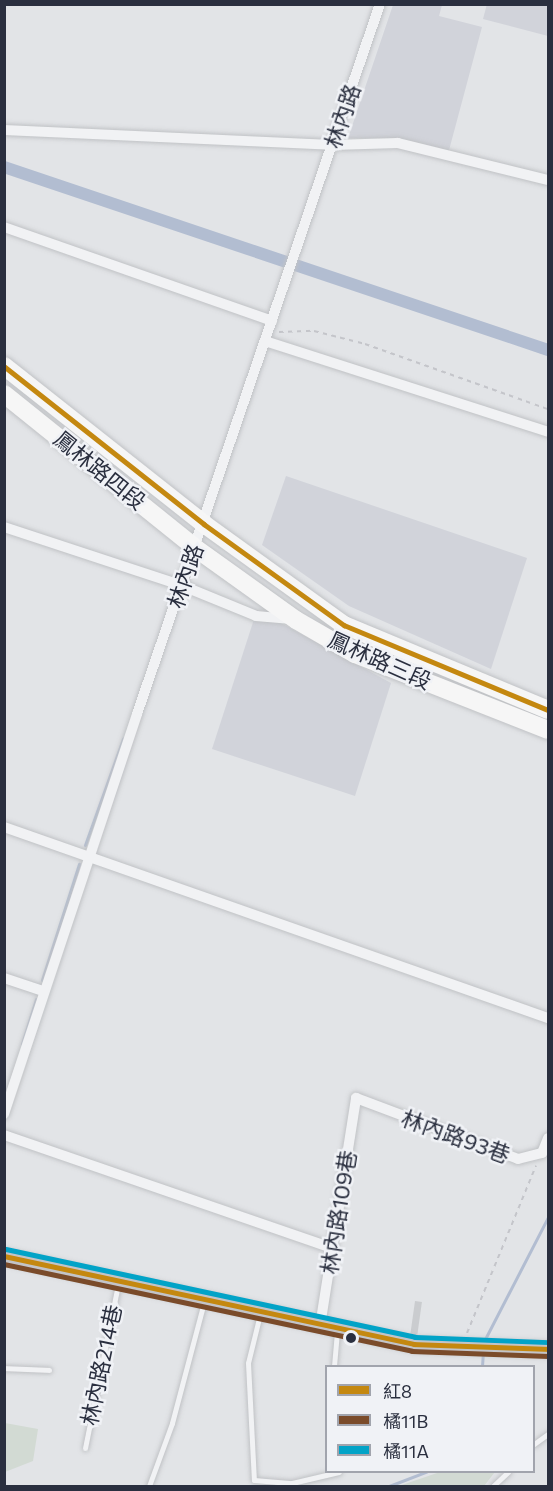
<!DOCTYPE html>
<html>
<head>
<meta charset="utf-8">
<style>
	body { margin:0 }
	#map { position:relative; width:553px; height:1491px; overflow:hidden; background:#e2e4e7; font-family:Commissioner,"Noto Sans TC",sans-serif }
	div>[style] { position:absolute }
	.built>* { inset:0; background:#d1d3da }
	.green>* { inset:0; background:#d2dad3 }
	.stream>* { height:3px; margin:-1.5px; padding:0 1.5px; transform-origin:1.5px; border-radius:1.5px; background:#b2bdd1 }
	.canal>* { height:12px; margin:-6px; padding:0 6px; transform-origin:6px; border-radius:6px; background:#b2bdd1 }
	.building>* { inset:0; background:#cacccf; transform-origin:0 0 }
	.path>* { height:2px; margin-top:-1px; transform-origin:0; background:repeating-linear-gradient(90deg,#c4c5ca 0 4.5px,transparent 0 9px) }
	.roads { filter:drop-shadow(0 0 2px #c0c2c5) drop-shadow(0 0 2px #c0c2c5) }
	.lane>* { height:5px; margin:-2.5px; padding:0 2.5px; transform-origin:2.5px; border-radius:2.5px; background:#f1f2f4 }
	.street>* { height:10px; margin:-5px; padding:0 5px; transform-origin:5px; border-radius:5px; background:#f1f2f4 }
	.secondary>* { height:15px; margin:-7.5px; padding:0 7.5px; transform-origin:7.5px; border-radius:7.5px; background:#c3c4c8 }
	.primary>* { height:18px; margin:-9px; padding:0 9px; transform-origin:9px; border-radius:9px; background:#f6f6f6 }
	.bus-1>* { height:4.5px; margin:-2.25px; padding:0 2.25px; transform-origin:2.25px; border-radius:2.25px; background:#c48810 }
	.bus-2>* { height:4.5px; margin:-2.25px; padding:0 2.25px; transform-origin:2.25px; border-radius:2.25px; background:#7a4b2a }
	.bus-3>* { height:4.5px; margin:-2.25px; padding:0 2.25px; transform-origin:2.25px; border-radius:2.25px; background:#02a3c7 }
	.dots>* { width:16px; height:16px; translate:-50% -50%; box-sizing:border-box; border:3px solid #f0f2f6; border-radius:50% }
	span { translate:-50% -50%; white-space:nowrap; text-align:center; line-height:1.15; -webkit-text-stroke:5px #f0f2f6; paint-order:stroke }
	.street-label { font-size:22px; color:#2a2f3f }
	.frame { position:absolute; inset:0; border:6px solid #2a2f3f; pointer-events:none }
	.legend { position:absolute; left:325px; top:1365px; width:210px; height:108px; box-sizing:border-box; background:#f0f2f6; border:2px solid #a1a4ad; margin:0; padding:8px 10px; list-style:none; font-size:18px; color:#2a2f3f }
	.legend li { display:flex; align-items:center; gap:12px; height:30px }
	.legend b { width:30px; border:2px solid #a1a4ad }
</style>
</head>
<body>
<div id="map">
	<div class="built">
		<div style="clip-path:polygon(487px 4px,548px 5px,548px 36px,483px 19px)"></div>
		<div style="clip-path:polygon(393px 5px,442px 5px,439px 16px,482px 27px,448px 154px,382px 138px,348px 138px)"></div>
		<div style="clip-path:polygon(286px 476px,527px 558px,491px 669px,349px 606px,262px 545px)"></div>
		<div style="clip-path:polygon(257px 610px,391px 683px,355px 796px,212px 749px)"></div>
	</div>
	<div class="green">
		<div style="clip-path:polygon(5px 1423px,38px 1429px,33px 1461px,5px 1472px)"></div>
		<div style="clip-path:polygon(440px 1472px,495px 1472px,484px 1486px,399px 1486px)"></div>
	</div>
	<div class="stream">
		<div style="left:85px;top:845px;width:113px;rotate:-70.3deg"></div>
		<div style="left:42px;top:980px;width:122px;rotate:-72.3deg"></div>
		<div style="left:22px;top:1044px;width:47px;rotate:-72.7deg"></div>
		<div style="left:484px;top:1341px;width:140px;rotate:-62.7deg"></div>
		<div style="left:482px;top:1366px;width:16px;rotate:-86deg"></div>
		<div style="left:169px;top:1486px;width:5px"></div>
		<div style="left:389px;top:1486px;width:40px;rotate:-21deg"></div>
	</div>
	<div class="canal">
		<div style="left:4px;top:167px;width:574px;rotate:18.59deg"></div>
	</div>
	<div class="building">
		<div style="left:415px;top:1301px;width:7px;height:34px;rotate:8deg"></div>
	</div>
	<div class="path">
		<div style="left:279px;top:332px;width:35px;rotate:-2deg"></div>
		<div style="left:314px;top:331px;width:53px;rotate:14.3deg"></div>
		<div style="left:365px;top:344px;width:194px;rotate:19.6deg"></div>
		<div style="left:467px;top:1333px;width:181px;rotate:-67.6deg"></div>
	</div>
	<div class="roads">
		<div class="lane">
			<div style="left:260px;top:1314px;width:50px;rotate:103.8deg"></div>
			<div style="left:248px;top:1363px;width:117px;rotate:87.1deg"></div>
			<div style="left:254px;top:1480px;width:38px;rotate:5deg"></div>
			<div style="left:292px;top:1483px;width:48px;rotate:-13.2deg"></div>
			<div style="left:334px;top:1366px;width:36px;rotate:-85deg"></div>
			<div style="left:4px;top:1368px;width:45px;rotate:2.5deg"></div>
			<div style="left:534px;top:1444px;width:17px;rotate:-36deg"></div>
			<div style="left:85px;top:1448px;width:167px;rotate:-78.6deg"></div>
			<div style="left:149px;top:1486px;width:67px;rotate:-69.9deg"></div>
			<div style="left:172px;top:1423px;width:125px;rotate:-75.2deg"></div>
			<div style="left:493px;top:1486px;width:21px;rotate:-43deg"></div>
		</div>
		<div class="street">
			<div style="left:4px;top:130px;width:328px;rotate:2.6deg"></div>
			<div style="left:332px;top:145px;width:66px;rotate:-1.7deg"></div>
			<div style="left:398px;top:143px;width:154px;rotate:13.9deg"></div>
			<div style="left:4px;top:227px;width:284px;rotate:19.3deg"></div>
			<div style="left:265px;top:341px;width:297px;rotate:17.8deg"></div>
			<div style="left:4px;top:527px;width:188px;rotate:18.2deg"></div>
			<div style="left:183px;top:586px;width:79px;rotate:22.3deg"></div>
			<div style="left:256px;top:616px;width:36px;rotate:5deg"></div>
			<div style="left:4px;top:827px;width:577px;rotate:19.35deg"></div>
			<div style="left:4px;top:978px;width:41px;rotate:18.4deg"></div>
			<div style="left:4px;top:1114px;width:422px;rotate:-71.6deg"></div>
			<div style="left:137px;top:714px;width:750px;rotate:-71.11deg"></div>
			<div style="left:4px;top:1135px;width:348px;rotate:19deg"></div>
			<div style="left:320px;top:1326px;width:231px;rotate:-81deg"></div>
			<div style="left:356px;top:1098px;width:173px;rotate:20.6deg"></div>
			<div style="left:518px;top:1159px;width:25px;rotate:-14deg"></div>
			<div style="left:542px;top:1153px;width:16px;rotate:-68deg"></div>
		</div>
		<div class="secondary">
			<div style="left:4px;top:1256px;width:419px;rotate:12.1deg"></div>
			<div style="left:414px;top:1344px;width:134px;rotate:2.1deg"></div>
		</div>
		<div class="primary">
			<div style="left:4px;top:366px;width:255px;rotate:38.3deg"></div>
			<div style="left:204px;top:524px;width:173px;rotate:35.8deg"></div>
			<div style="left:344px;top:625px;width:221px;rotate:22.6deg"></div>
			<div style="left:4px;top:394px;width:244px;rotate:38.8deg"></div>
			<div style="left:194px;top:547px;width:125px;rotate:35.6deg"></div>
			<div style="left:296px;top:620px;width:68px;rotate:30deg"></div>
			<div style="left:355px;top:654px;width:207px;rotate:21.5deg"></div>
		</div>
	</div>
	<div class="bus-1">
		<div style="left:4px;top:366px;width:255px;rotate:38.3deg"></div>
		<div style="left:204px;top:524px;width:173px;rotate:35.8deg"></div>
		<div style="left:344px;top:625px;width:221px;rotate:22.6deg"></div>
		<div style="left:4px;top:1256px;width:419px;rotate:12.1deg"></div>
		<div style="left:414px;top:1344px;width:134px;rotate:2.1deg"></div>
	</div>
	<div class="bus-2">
		<div style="left:4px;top:1264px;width:417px;rotate:12deg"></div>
		<div style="left:412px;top:1351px;width:136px;rotate:2.1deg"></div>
	</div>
	<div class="bus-3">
		<div style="left:6px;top:1249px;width:418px;rotate:12.1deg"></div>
		<div style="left:415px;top:1337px;width:133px;rotate:2.2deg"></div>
	</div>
	<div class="dots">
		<div style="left:351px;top:1338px;background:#2a2f3f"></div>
	</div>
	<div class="street-label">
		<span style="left:342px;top:116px;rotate:-71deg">林內路</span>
		<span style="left:100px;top:470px;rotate:39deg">鳳林路四段</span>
		<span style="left:185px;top:576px;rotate:-71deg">林內路</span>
		<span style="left:380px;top:660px;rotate:24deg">鳳林路三段</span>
		<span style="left:456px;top:1136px;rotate:20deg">林內路93巷</span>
		<span style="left:338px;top:1212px;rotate:-81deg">林內路109巷</span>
		<span style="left:101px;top:1365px;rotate:-78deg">林內路214巷</span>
	</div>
	<div class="frame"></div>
	<ul class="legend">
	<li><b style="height:8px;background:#c48810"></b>紅8</li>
	<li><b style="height:8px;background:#7a4b2a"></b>橘11B</li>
	<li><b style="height:8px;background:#02a3c7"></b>橘11A</li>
	</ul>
</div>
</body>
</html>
